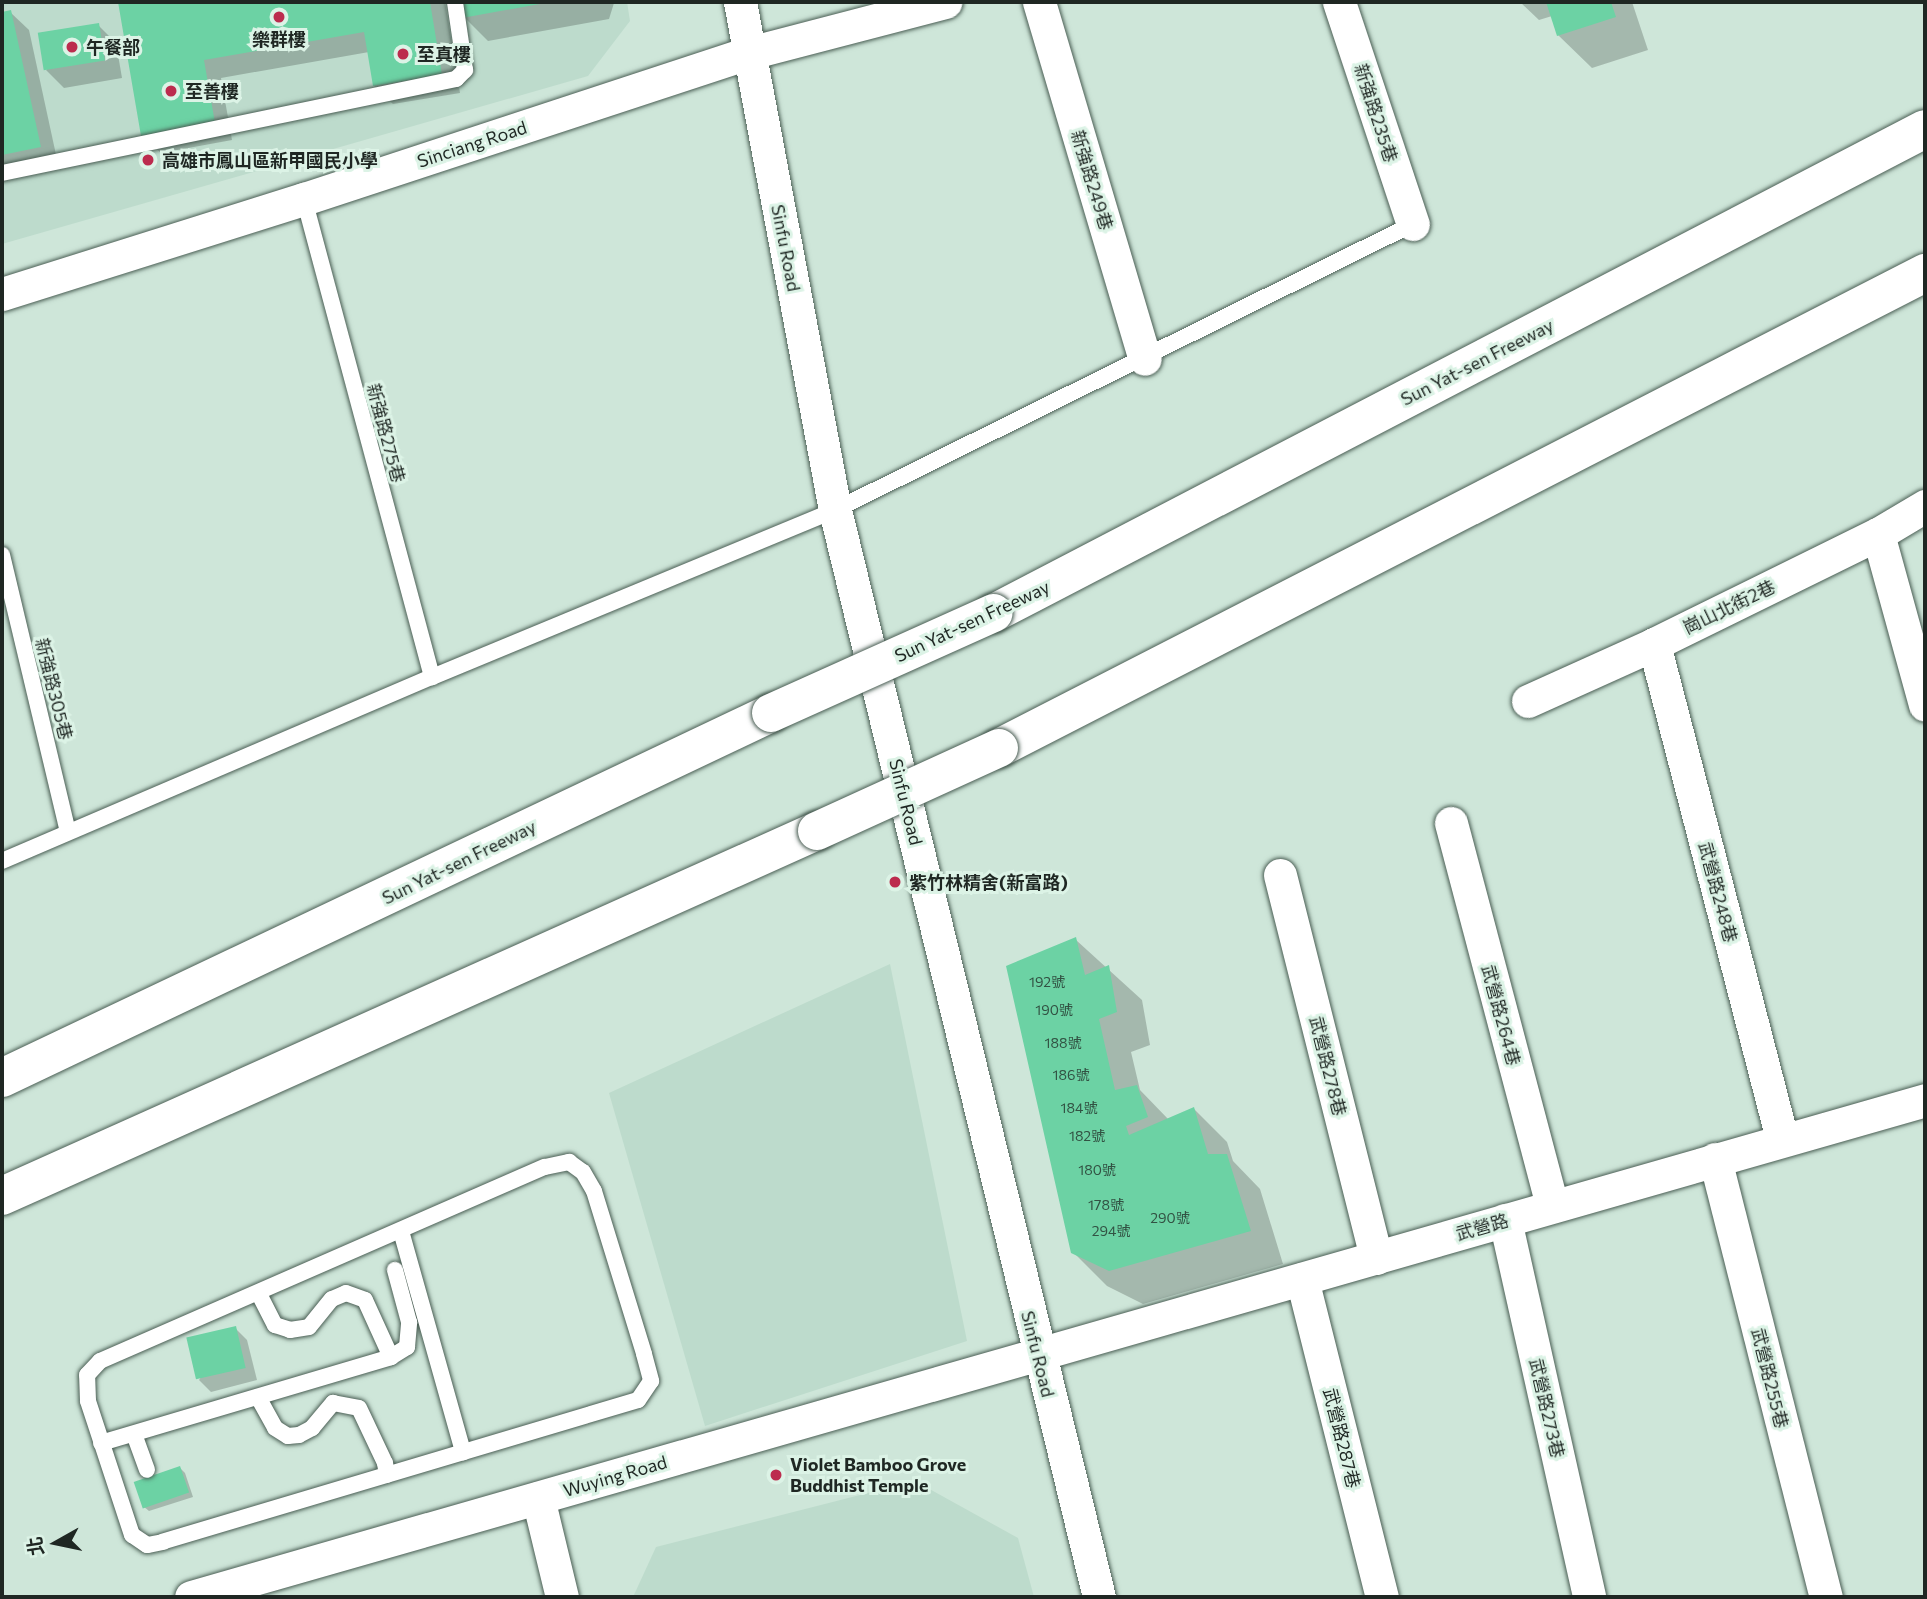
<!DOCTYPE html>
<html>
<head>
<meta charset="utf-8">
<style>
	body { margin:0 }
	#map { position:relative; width:1927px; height:1599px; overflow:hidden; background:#cee6d9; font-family:Commissioner,"Noto Sans TC",sans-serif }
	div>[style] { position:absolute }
	.built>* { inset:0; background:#bddbcc }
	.shadow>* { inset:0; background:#0003 }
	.building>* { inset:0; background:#6cd2a4; transform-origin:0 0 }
	.roads { filter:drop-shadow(0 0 2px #4a5e54) drop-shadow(0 0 2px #4a5e54) }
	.lane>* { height:16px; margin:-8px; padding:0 8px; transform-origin:8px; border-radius:8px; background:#fff }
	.street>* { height:33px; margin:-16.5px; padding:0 16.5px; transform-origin:16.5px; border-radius:16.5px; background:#fff }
	.highway>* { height:38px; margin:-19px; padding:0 19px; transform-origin:19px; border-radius:19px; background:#fff }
	.bridges { filter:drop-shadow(0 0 2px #4a5e54) drop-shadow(0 0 2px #4a5e54) }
	.highway-bridge>* { height:38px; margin:-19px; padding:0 19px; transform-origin:19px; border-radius:19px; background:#fff }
	.dots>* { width:19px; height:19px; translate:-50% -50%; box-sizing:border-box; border:4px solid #dcf3e6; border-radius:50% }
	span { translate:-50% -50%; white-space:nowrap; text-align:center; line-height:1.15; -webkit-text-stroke:6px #dcf3e6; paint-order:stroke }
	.number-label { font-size:14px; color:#325243 }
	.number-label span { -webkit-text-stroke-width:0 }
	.poi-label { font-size:18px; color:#1f2723; font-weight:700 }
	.left { translate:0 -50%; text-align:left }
	.street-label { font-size:18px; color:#1f2723 }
	.frame { position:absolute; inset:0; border:4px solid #1f2723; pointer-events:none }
	.north { position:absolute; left:21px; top:1508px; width:70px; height:70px; -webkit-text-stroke:5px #dcf3e6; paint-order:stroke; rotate:261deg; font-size:19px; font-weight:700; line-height:28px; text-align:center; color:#1f2723 }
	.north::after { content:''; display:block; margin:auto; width:24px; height:32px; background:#1f2723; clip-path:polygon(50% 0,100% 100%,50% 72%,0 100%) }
</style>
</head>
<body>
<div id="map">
	<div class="built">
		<div style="clip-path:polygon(2px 2px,627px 2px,630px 21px,588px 76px,2px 244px)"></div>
		<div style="clip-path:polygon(890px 964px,967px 1341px,705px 1426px,609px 1093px)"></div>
		<div style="clip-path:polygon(915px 1481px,1018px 1538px,1034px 1597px,633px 1597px,656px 1547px)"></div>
	</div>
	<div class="shadow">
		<div style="clip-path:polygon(119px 2px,445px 2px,460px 93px,393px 104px,374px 86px,369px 52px,221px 78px,232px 140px,161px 153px,142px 135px)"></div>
		<div style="clip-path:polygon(461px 2px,614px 2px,614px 3px,609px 19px,488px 41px,464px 17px)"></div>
		<div style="clip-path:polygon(1520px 2px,1632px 2px,1648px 50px,1592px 68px,1558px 35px,1552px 16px,1539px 20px)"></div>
		<div style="clip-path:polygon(10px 12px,29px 30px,58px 164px,2px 177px,2px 14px)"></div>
		<div style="clip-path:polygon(98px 25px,116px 43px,122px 78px,64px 88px,46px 70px)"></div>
		<div style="clip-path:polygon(1076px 940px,1142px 1000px,1150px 1045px,1131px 1052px,1140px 1090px,1169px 1120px,1194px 1109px,1227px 1142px,1233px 1161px,1260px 1189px,1283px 1264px,1143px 1304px,1107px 1286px,1073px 1252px)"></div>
		<div style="clip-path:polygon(235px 1328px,247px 1340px,257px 1380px,211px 1392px,199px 1380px)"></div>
		<div style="clip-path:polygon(180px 1468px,185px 1473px,193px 1497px,149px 1511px,143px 1506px)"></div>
	</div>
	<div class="building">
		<div style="clip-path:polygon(118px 2px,430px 2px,442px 75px,373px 86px,364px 32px,204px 60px,215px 123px,141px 136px)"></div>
		<div style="clip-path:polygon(459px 2px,545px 2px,545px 3px,462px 18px)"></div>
		<div style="clip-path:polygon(1546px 2px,1611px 2px,1616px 17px,1557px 36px)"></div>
		<div style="clip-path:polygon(11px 10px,41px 147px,2px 155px,2px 12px)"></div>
		<div style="left:99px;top:23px;width:38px;height:62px;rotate:81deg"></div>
		<div style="clip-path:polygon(1076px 937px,1085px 975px,1109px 965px,1117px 1012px,1099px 1019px,1115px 1090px,1137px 1085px,1148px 1117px,1126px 1126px,1129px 1135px,1194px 1107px,1208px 1154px,1227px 1154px,1251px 1231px,1109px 1271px,1071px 1253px,1006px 966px)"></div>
		<div style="left:236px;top:1326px;width:43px;height:51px;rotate:77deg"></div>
		<div style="left:180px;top:1466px;width:28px;height:49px;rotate:71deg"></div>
	</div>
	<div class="roads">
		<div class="lane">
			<div style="left:2px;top:173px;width:464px;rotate:-11.7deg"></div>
			<div style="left:456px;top:79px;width:13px;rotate:-45deg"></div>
			<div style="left:465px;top:70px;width:69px;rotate:-98.4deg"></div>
			<div style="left:304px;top:199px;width:495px;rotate:75deg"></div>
			<div style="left:2px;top:555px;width:284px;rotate:76.6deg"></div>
			<div style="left:2px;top:861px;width:468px;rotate:-23.2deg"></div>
			<div style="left:432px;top:677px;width:436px;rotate:-22.5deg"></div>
			<div style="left:835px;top:510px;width:645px;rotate:-26.33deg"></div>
			<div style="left:569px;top:1162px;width:17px;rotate:36deg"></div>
			<div style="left:583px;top:1172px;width:22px;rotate:60deg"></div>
			<div style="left:594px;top:1191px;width:170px;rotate:72.9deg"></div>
			<div style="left:644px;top:1354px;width:28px;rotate:75deg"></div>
			<div style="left:651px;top:1381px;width:23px;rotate:124deg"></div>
			<div style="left:638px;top:1400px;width:496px;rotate:163.4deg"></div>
			<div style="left:163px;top:1542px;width:16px;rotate:169deg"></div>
			<div style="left:147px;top:1545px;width:18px;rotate:-146deg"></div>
			<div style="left:132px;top:1535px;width:141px;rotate:-108.2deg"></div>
			<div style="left:88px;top:1401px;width:26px;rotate:-92deg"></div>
			<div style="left:87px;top:1375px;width:19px;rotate:-47deg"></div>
			<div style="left:100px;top:1361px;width:485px;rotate:-23.6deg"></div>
			<div style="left:545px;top:1167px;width:25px;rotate:-12deg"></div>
			<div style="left:401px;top:1231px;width:230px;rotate:74.3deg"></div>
			<div style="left:259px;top:1294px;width:35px;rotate:63deg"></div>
			<div style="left:275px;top:1325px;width:16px;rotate:18deg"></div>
			<div style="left:290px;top:1330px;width:19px;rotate:-9deg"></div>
			<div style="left:309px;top:1327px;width:36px;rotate:-51deg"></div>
			<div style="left:332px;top:1299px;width:15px;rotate:-23deg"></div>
			<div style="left:346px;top:1293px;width:20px;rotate:20deg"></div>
			<div style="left:365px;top:1300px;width:63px;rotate:65.5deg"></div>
			<div style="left:258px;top:1397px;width:35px;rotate:61deg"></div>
			<div style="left:275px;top:1428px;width:15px;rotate:32deg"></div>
			<div style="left:288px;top:1436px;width:11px;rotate:-5deg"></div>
			<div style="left:299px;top:1435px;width:15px;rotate:-28deg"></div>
			<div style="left:312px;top:1428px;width:33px;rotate:-50deg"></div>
			<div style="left:333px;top:1403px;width:26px;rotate:11deg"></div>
			<div style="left:359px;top:1408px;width:61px;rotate:64.7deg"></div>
			<div style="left:385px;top:1463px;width:12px;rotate:81deg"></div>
			<div style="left:134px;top:1434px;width:38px;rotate:70deg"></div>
			<div style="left:101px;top:1443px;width:302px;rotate:-16.5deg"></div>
			<div style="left:391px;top:1357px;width:19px;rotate:-32deg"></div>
			<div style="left:407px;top:1347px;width:25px;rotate:-85deg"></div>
			<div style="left:409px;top:1322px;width:54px;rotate:-105.1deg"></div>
		</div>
		<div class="street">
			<div style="left:740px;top:2px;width:517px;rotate:79.41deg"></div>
			<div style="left:835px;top:510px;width:1119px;rotate:76.35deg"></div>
			<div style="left:1039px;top:2px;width:372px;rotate:73.5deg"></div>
			<div style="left:1339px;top:2px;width:234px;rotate:71.6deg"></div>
			<div style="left:2px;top:294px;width:317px;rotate:-17.5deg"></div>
			<div style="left:304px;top:199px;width:468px;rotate:-18.2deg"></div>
			<div style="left:749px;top:53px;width:203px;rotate:-14.6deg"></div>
			<div style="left:1878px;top:534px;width:177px;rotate:74.6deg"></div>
			<div style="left:1654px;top:644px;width:511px;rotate:75.5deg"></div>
			<div style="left:1528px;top:701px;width:138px;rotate:-24.3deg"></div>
			<div style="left:1654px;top:644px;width:250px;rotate:-26.2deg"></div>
			<div style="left:1878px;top:534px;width:55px;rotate:-30.8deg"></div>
			<div style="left:1451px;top:823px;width:396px;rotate:75.2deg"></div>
			<div style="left:1280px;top:875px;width:395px;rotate:75.9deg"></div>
			<div style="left:1715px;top:1159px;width:452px;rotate:75.8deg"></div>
			<div style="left:1505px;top:1220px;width:386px;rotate:77.4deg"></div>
			<div style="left:1302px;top:1279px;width:328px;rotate:75.9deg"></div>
			<div style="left:538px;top:1498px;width:102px;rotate:76.4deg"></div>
			<div style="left:191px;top:1597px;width:1804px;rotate:-15.99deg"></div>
		</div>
		<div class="highway">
			<div style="left:994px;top:613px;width:1049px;rotate:-27.47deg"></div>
			<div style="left:999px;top:748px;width:1041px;rotate:-27.16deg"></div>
			<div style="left:2px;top:1078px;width:851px;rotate:-25.39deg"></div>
			<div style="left:2px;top:1196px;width:893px;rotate:-24.13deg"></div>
		</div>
	</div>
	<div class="bridges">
		<div class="highway-bridge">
			<div style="left:771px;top:713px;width:244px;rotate:-24.2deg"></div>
			<div style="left:817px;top:831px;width:200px;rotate:-24.5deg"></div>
		</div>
	</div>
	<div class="dots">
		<div style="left:279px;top:17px;background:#bc2c4e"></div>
		<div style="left:72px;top:47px;background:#bc2c4e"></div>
		<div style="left:403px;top:54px;background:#bc2c4e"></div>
		<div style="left:171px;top:91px;background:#bc2c4e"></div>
		<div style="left:148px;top:160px;background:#bc2c4e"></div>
		<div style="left:895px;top:882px;background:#bc2c4e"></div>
		<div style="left:776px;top:1475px;background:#bc2c4e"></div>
	</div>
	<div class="number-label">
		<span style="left:1047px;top:982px">192號</span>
		<span style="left:1054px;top:1010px">190號</span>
		<span style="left:1063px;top:1043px">188號</span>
		<span style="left:1071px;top:1075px">186號</span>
		<span style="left:1079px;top:1108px">184號</span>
		<span style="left:1087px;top:1136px">182號</span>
		<span style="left:1097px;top:1170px">180號</span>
		<span style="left:1106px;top:1205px">178號</span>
		<span style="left:1170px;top:1218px">290號</span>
		<span style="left:1111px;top:1231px">294號</span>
	</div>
	<div class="poi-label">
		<span style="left:279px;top:39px">樂群樓</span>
		<span class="left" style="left:86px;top:47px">午餐部</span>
		<span class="left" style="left:417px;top:54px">至真樓</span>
		<span class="left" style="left:185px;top:91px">至善樓</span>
		<span class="left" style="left:162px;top:160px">高雄市鳳山區新甲國民小學</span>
		<span class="left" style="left:909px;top:882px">紫竹林精舍(新富路)</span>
		<span class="left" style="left:790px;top:1475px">Violet Bamboo Grove<br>Buddhist Temple</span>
	</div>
	<div class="street-label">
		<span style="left:1376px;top:113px;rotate:72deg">新強路235巷</span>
		<span style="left:472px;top:144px;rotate:-18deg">Sinciang Road</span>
		<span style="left:1092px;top:180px;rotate:73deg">新強路249巷</span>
		<span style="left:786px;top:248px;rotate:79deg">Sinfu Road</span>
		<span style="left:1477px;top:362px;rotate:-27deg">Sun Yat-sen Freeway</span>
		<span style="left:386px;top:433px;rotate:75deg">新強路275巷</span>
		<span style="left:1729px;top:607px;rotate:-26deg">崗山北街2巷</span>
		<span style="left:972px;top:621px;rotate:-25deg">Sun Yat-sen Freeway</span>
		<span style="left:54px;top:689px;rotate:76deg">新強路305巷</span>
		<span style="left:906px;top:802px;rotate:76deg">Sinfu Road</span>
		<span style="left:459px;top:862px;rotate:-26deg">Sun Yat-sen Freeway</span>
		<span style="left:1718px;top:892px;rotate:75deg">武營路248巷</span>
		<span style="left:1501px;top:1015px;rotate:75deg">武營路264巷</span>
		<span style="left:1328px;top:1066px;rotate:76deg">武營路278巷</span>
		<span style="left:1482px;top:1227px;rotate:-16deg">武營路</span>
		<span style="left:1038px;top:1354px;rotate:76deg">Sinfu Road</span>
		<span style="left:1770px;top:1378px;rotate:76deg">武營路255巷</span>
		<span style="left:1547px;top:1408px;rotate:77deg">武營路273巷</span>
		<span style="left:1342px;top:1438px;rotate:76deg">武營路287巷</span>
		<span style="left:615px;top:1476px;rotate:-16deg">Wuying Road</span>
	</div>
	<div class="frame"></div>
	<div class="north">北</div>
</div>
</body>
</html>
